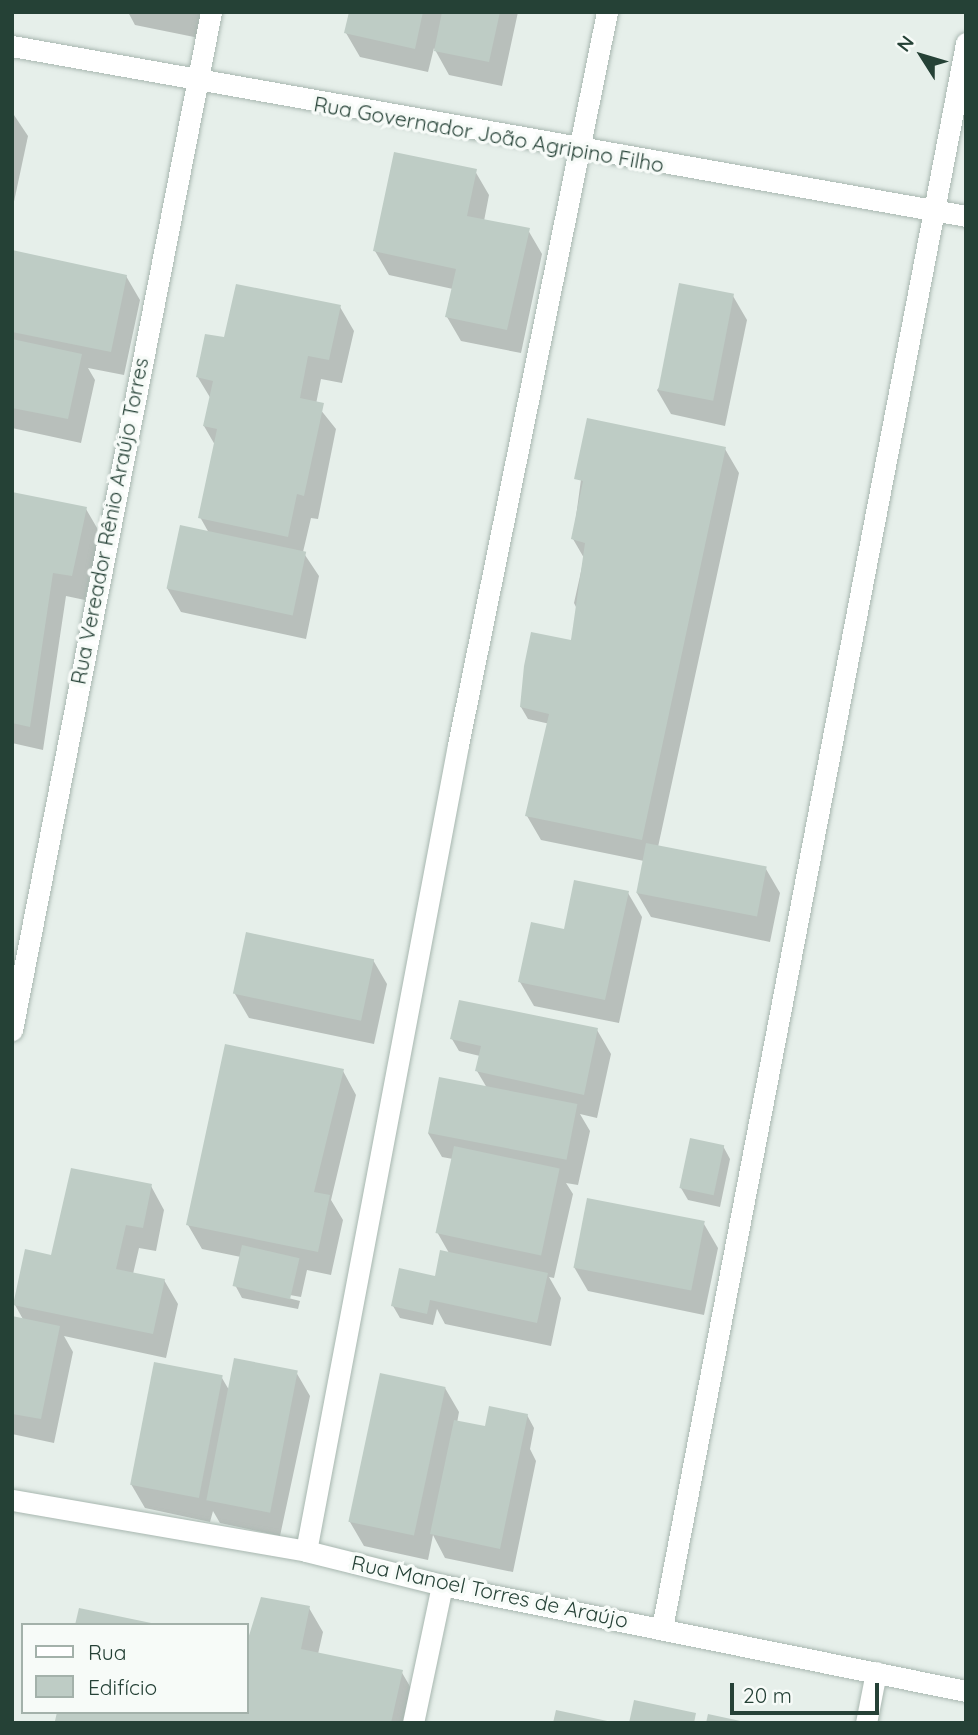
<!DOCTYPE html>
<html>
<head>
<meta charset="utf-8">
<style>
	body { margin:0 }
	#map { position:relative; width:978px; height:1735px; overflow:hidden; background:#e6efea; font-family:Quicksand,sans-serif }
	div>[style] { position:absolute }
	.shadow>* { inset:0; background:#0003 }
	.building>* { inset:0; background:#beccc5; transform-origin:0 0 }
	.roads { filter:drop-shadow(0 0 2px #a8b7b0) drop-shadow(0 0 2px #a8b7b0) }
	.street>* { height:21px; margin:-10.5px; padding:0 10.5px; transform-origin:10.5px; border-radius:10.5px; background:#fff }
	span { translate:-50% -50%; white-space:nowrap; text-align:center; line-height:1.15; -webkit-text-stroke:7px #f7fbf8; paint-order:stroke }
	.street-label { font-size:21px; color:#254136 }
	.frame { position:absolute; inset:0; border:14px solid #254136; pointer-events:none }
	.legend { position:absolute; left:21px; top:1623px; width:228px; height:91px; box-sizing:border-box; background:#f7fbf8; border:2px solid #a3b1aa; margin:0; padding:9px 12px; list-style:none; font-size:21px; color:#254136 }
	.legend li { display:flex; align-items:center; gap:14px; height:35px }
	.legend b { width:35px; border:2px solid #a3b1aa }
	.north { position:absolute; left:887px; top:21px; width:70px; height:70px; -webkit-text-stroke:5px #f7fbf8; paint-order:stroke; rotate:307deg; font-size:19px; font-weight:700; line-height:28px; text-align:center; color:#254136 }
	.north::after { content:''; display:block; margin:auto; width:24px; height:32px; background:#254136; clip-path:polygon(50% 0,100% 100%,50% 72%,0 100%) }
	.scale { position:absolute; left:730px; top:1683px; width:149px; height:32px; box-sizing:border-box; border:4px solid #254136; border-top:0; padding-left:9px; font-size:21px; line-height:24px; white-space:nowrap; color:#254136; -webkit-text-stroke:5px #f7fbf8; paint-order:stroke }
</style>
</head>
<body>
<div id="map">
	<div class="shadow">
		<div style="clip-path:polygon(128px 12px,210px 12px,204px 39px,135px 25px)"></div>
		<div style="clip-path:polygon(351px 12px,518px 12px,502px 86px,449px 75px,434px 48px,428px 72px,360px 57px,346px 33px)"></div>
		<div style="clip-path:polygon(12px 112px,28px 136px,12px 211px)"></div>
		<div style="clip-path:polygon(475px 171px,489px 195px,484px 221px,528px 230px,542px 254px,521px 353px,461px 341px,447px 317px,453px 289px,389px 275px,375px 251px)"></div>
		<div style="clip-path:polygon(12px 252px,126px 276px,140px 300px,124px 375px,88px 368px,95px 380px,81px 443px,12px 428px)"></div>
		<div style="clip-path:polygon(733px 296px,747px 320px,725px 426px,671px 414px,657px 390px)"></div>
		<div style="clip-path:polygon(340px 307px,354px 331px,342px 383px,321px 379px,316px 404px,336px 429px,318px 519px,311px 518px,303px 552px,319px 576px,306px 639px,181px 612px,167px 588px,209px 533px,200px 517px,215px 445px,204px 426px,211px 399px,197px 376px,225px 339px)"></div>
		<div style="clip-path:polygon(589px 420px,725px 449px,739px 473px,658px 847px,766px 869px,780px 893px,770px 942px,651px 917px,637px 893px,644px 861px,541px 840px,527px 816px,550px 724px,528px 719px,521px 707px,571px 642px,578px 611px,574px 603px,584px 558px,573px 539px)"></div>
		<div style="clip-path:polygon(12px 494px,86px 509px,100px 533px,85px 600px,66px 596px,43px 750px,12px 743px)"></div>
		<div style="clip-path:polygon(628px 893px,642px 917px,619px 1023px,534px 1006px,520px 982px)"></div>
		<div style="clip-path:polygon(373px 960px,387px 984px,374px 1044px,249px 1018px,235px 994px)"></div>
		<div style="clip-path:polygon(597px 1030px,611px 1054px,597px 1118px,580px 1114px,590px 1131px,578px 1185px,566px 1183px,573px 1194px,554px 1278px,549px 1277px,561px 1298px,551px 1346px,445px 1324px,437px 1309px,433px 1325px,400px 1318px,393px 1306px,436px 1278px,449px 1253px,437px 1232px,453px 1159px,442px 1157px,428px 1133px,487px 1088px,477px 1071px,480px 1056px,459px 1051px,452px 1039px)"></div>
		<div style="clip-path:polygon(343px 1071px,356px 1095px,331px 1200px,343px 1220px,331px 1275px,307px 1270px,301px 1297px,241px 1286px,300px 1301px,298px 1309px,242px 1298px,235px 1285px,241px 1257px,202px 1249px,188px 1225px)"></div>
		<div style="clip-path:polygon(723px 1146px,730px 1159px,720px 1207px,688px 1200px,681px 1188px)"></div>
		<div style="clip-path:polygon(151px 1186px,164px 1210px,156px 1251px,139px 1248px,133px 1274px,164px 1280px,178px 1304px,166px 1358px,64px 1336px,73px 1352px,54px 1443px,12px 1434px,12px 1320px,24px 1321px,15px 1305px,53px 1257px)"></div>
		<div style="clip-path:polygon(704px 1224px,718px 1248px,704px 1315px,588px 1291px,574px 1267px)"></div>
		<div style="clip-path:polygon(296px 1372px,310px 1396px,280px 1536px,220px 1523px,213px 1511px,210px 1522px,145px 1508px,131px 1484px,222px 1378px,229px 1390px)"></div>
		<div style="clip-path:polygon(445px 1388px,459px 1412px,457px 1423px,489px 1429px,527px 1415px,534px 1428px,530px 1449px,536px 1461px,513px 1572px,445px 1558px,433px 1535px,428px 1560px,364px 1546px,350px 1522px)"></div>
		<div style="clip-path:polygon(309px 1608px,323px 1632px,318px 1654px,401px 1671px,415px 1695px,409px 1723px,57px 1721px,247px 1712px,247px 1644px)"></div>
	</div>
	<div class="building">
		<div style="clip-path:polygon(349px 12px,423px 12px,415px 49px,344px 33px)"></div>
		<div style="clip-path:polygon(442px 12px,500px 12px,489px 62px,434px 51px)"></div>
		<div style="clip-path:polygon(394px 152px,477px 169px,467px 216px,530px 228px,507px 330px,445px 317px,456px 269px,373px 251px)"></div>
		<div style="clip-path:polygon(12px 250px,127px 275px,111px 352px,12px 332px)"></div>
		<div style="left:679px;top:283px;width:56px;height:109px;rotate:11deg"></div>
		<div style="clip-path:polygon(236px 284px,341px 305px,329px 360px,308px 356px,300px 398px,324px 403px,304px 496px,297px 494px,288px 537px,198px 518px,217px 429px,203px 426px,213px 381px,196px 377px,205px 334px,224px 337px)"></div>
		<div style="clip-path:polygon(12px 339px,82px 354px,68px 419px,12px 408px)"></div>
		<div style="clip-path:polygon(587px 418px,726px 447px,642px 840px,525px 816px,549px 714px,520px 707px,524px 666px,531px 632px,571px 640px,585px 543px,571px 539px,583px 481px,574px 479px)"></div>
		<div style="clip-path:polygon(12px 492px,87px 507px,72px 576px,53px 573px,30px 727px,12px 723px)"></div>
		<div style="left:180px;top:525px;width:129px;height:65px;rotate:12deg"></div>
		<div style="left:646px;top:843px;width:123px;height:51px;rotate:11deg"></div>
		<div style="clip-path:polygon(574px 880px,629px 891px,605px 1000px,518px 982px,531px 922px,564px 929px)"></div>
		<div style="left:246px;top:932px;width:131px;height:63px;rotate:12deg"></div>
		<div style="clip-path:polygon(459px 1000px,598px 1028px,584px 1095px,475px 1071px,481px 1046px,450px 1039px)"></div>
		<div style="clip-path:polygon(225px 1044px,344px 1069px,314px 1192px,330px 1195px,318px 1252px,186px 1225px)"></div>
		<div style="left:439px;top:1077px;width:141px;height:57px;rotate:11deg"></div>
		<div style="left:690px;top:1138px;width:35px;height:51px;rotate:12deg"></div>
		<div style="left:454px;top:1146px;width:108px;height:89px;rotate:12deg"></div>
		<div style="clip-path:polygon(71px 1168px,152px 1184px,143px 1228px,126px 1225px,116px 1269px,165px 1279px,153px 1334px,13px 1305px,25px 1249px,51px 1255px)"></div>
		<div style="left:587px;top:1198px;width:120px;height:71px;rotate:11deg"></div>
		<div style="left:242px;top:1245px;width:59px;height:42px;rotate:13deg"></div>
		<div style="clip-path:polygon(440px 1250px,548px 1273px,537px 1323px,430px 1300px,427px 1314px,391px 1306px,399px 1268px,435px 1276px)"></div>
		<div style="clip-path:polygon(12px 1316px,60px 1326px,41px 1419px,12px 1414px)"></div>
		<div style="left:234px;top:1358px;width:65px;height:145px;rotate:11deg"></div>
		<div style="left:154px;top:1362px;width:70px;height:125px;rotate:11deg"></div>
		<div style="left:380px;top:1373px;width:67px;height:152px;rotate:12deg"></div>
		<div style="clip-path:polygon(489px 1406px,528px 1414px,500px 1549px,430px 1534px,454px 1420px,485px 1426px)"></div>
		<div style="clip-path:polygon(261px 1597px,310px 1606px,301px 1649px,403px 1670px,391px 1723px,55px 1721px,57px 1712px,247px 1712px,247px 1642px)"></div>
		<div style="clip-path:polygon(79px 1608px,156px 1624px,156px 1625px,75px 1625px)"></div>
		<div style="clip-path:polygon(634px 1700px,696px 1713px,694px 1723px,629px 1723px)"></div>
		<div style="clip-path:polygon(556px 1710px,612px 1722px,612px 1723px,553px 1723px)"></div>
		<div style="clip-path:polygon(708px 1714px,745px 1722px,745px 1723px,706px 1723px)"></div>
	</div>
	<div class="roads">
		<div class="street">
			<div style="left:12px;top:46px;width:969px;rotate:10.1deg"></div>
			<div style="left:12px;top:1030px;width:1037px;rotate:-78.94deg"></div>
			<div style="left:12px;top:1500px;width:298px;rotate:9.8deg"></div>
			<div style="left:306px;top:1551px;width:140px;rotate:14deg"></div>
			<div style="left:442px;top:1585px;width:535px;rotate:11.44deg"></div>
			<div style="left:306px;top:1551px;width:820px;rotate:-79.32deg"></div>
			<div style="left:458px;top:745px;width:748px;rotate:-78.51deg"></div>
			<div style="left:662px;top:1628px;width:1614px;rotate:-79.14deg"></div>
			<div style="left:413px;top:1723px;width:141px;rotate:-78.1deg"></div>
			<div style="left:866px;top:1723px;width:52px;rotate:-78.9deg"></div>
		</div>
	</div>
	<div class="street-label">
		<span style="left:489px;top:134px;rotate:10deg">Rua Governador João Agripino Filho</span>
		<span style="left:109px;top:521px;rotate:-79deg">Rua Vereador Rênio Araújo Torres</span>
		<span style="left:490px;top:1591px;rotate:12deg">Rua Manoel Torres de Araújo</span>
	</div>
	<div class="frame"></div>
	<ul class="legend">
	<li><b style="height:9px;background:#fff"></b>Rua</li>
	<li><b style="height:19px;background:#beccc5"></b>Edifício</li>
	</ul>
	<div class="north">N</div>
	<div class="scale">20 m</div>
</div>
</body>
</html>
